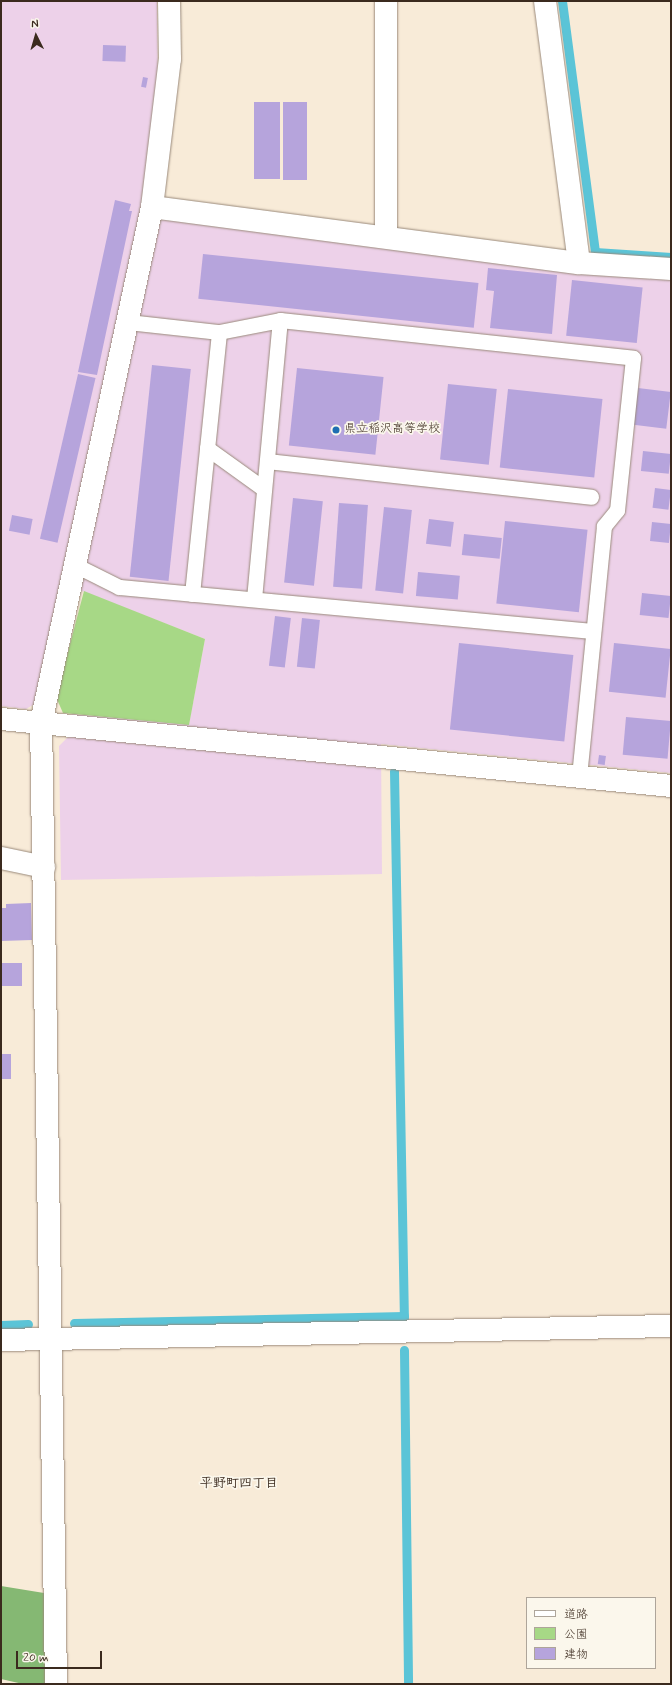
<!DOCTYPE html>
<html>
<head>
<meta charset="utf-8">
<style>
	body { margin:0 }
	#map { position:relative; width:672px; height:1685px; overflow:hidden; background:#f8ebd8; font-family:Mynerve,"Klee One",sans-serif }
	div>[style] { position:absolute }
	.built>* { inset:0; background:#edd1e9 }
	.green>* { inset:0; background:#a7d886 }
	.forest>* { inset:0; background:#85b873 }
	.stream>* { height:9px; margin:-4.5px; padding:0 4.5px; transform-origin:4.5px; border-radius:4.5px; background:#5bc4d7 }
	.building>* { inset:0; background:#b6a4dc; transform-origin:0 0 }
	.roads { filter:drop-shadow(0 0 1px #9a8a7b) drop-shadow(0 0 1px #9a8a7b) }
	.service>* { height:15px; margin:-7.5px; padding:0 7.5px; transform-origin:7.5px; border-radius:7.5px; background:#fff }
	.minor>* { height:22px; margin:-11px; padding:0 11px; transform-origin:11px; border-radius:11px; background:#fff }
	.tertiary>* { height:22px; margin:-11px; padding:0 11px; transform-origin:11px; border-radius:11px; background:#fff }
	.dots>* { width:11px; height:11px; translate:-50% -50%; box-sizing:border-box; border:2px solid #fbf7ec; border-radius:50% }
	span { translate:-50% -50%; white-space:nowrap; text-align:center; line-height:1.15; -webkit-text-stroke:3.5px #fbf7ec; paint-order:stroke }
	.poi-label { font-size:12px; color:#3b2a1e }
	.left { translate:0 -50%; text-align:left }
	.neighbourhood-label { font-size:13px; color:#3b2a1e; font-weight:700 }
	.frame { position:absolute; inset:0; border:2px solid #3b2a1e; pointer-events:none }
	.legend { position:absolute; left:526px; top:1597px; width:130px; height:72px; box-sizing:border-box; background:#fbf7ec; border:1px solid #aea59a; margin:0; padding:5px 7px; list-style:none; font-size:12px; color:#3b2a1e }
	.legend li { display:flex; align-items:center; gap:8px; height:20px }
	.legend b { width:20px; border:1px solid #aea59a }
	.north { position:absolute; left:16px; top:16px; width:40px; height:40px; -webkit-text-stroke:3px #fbf7ec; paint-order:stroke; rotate:355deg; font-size:11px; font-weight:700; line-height:16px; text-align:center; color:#3b2a1e }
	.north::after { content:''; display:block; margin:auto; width:14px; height:18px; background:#3b2a1e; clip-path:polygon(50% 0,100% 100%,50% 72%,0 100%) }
	.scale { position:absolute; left:16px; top:1651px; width:86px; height:18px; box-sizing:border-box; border:2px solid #3b2a1e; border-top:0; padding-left:5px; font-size:12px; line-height:14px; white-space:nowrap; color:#3b2a1e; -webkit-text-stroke:3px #fbf7ec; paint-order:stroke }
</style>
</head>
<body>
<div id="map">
	<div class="built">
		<div style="clip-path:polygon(1px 1px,157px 1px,158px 85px,141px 215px,671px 276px,671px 773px,381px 744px,382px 874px,61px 880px,59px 746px,70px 735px,72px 714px,189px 724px,205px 639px,64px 584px,38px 702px,26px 709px,1px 706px)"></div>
	</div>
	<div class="green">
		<div style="clip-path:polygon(84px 591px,205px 639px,189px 725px,63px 713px,56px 697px)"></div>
	</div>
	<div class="forest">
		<div style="clip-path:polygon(1px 1586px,44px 1593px,46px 1684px,23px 1684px,1px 1679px)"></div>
	</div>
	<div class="stream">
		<div style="left:562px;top:1px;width:253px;rotate:82.5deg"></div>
		<div style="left:595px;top:252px;width:76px;rotate:3.8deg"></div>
		<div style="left:394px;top:771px;width:549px;rotate:88.96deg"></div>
		<div style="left:74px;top:1323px;width:330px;rotate:-1.2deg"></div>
		<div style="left:1px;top:1325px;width:27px;rotate:-2deg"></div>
		<div style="left:404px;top:1350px;width:334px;rotate:89.3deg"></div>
	</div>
	<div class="building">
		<div style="left:103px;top:45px;width:23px;height:16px;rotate:2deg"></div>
		<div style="left:143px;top:77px;width:5px;height:10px;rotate:11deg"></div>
		<div style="left:254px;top:102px;width:26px;height:77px"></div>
		<div style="left:283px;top:102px;width:24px;height:78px"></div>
		<div style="clip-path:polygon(115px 200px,131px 204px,129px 211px,132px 211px,97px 375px,78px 372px)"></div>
		<div style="left:203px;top:254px;width:277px;height:45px;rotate:6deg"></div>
		<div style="clip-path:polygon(488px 268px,557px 275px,552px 334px,490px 328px,494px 291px,486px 290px)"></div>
		<div style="left:572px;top:280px;width:71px;height:56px;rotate:6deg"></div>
		<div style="left:152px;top:365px;width:39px;height:213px;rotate:6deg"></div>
		<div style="left:297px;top:368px;width:87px;height:78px;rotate:6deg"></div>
		<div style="left:78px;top:374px;width:18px;height:169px;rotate:13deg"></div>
		<div style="left:448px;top:384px;width:49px;height:76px;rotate:6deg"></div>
		<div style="left:638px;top:388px;width:33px;height:37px;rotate:7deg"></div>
		<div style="left:508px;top:389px;width:95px;height:79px;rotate:6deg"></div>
		<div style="left:643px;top:451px;width:28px;height:20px;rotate:6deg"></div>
		<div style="left:655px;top:488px;width:16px;height:20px;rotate:7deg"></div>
		<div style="left:293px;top:498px;width:30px;height:85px;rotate:6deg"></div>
		<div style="left:339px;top:503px;width:29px;height:84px;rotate:4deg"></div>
		<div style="left:384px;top:507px;width:28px;height:84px;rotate:6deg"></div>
		<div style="left:12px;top:515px;width:21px;height:16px;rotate:11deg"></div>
		<div style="left:429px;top:519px;width:25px;height:25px;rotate:7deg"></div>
		<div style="left:505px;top:521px;width:83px;height:83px;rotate:6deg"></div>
		<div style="left:652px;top:522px;width:19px;height:19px;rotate:6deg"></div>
		<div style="left:464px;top:534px;width:38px;height:21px;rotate:6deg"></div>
		<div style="left:418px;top:572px;width:42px;height:24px;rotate:5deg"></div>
		<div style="left:642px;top:593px;width:29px;height:22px;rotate:6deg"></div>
		<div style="left:275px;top:616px;width:16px;height:50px;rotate:7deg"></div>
		<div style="left:302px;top:618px;width:18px;height:49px;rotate:6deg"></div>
		<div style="left:459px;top:643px;width:115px;height:87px;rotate:6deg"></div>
		<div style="left:614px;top:643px;width:57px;height:49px;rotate:6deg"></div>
		<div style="left:626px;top:717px;width:45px;height:38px;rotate:5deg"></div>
		<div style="left:599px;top:755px;width:7px;height:9px;rotate:8deg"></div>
		<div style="clip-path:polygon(31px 903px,32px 940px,1px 941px,1px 908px,6px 908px,6px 904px)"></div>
		<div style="left:1px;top:963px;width:21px;height:23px"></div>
		<div style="left:1px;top:1054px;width:10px;height:25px"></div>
	</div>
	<div class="roads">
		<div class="service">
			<div style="left:128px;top:322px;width:92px;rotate:6.3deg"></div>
			<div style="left:219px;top:332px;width:62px;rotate:-11.1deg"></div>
			<div style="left:280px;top:320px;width:355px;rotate:6.1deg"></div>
			<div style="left:633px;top:358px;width:153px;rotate:96deg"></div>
			<div style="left:617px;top:510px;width:21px;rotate:129deg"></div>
			<div style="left:604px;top:526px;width:252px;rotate:95.7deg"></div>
			<div style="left:207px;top:448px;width:70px;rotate:35.7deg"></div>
			<div style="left:267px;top:461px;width:326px;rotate:6.3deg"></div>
			<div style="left:75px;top:565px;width:49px;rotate:26.6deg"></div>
			<div style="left:119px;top:587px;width:476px;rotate:5.3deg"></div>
			<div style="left:192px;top:594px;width:263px;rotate:-84.1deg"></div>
			<div style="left:254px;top:599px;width:280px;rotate:-84.7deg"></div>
		</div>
		<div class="minor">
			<div style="left:386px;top:1px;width:236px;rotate:90deg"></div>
			<div style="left:545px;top:1px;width:264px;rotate:82.6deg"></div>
			<div style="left:152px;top:207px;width:431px;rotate:7.5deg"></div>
			<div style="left:579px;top:263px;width:92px;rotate:3.7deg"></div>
			<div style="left:1px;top:719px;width:673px;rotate:5.71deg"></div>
			<div style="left:1px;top:858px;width:44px;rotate:11.8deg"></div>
			<div style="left:56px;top:1684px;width:961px;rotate:-90.89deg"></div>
			<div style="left:41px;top:723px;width:528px;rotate:-77.86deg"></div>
			<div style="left:152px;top:207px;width:149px;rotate:-83.1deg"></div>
			<div style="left:170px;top:59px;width:58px;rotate:-91deg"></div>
		</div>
		<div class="tertiary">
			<div style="left:1px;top:1340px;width:670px;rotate:-1.2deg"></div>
		</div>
	</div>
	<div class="dots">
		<div style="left:336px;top:430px;background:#1f6fb2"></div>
	</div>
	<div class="poi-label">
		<span class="left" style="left:344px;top:430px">県立稲沢高等学校</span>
	</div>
	<div class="neighbourhood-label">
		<span style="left:239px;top:1484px">平野町四丁目</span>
	</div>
	<div class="frame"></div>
	<ul class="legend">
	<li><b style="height:5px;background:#fff"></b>道路</li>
	<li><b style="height:11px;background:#a7d886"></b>公園</li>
	<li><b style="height:11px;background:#b6a4dc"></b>建物</li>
	</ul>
	<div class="north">N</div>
	<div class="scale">20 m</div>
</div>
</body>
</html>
